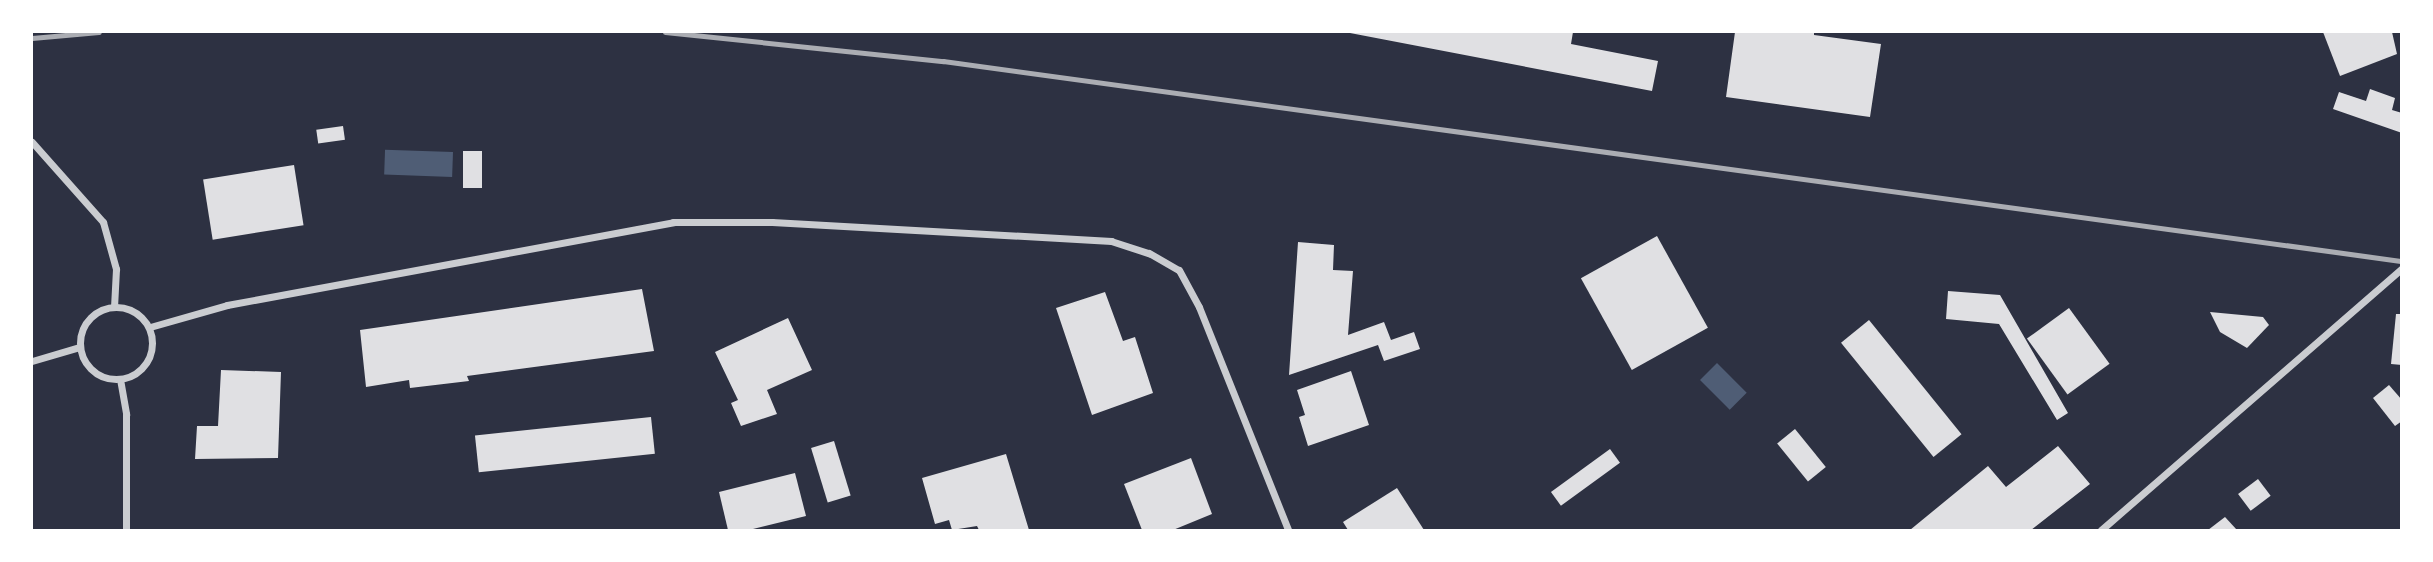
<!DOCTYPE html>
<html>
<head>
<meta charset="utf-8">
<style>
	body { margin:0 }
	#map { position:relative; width:2433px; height:562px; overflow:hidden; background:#2d3142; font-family:"Golos Text",sans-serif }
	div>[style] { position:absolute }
	.water>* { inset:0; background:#4f5d75; transform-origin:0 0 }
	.building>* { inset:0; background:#e0e0e3; transform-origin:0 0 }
	.minor>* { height:7px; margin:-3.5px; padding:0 3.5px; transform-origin:3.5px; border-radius:3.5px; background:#caccd0 }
	.minor>.ring { margin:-3.5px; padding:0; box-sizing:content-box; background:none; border:7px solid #caccd0; border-radius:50% }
	.rail>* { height:5px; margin:-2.5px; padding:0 2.5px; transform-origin:2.5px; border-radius:2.5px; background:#abadb3 }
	span { translate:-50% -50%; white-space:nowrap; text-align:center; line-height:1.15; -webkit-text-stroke:5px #fff; paint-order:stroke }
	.frame { position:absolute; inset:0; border:33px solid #fff; pointer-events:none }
</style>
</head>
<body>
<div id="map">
	<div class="water">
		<div style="left:453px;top:152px;width:25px;height:68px;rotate:92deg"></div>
		<div style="left:1717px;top:363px;width:42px;height:24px;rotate:45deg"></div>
	</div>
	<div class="building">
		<div style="clip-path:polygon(1573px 32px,1571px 44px,1658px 61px,1652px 91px,1350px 33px)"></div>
		<div style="clip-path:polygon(1735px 32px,1814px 32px,1814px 35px,1881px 44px,1870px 117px,1726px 97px)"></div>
		<div style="clip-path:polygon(2323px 32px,2392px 32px,2397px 54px,2340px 76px)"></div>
		<div style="clip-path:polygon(2370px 89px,2395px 98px,2392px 110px,2402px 113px,2402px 133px,2333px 109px,2339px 92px,2366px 101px)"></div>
		<div style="left:343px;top:126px;width:14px;height:27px;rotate:82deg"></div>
		<div style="left:463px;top:151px;width:19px;height:37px"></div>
		<div style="left:294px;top:165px;width:61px;height:92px;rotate:81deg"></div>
		<div style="left:1657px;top:236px;width:105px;height:87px;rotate:61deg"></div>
		<div style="clip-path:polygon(1298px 242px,1334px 245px,1333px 270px,1353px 271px,1348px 335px,1384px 322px,1391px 340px,1414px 332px,1420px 349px,1384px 361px,1378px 345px,1289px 375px)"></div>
		<div style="clip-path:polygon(642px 289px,654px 351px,467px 376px,469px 381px,410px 388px,409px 380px,366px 387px,360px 330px)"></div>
		<div style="clip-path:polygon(1948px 291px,2000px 295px,2068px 413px,2057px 420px,1999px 324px,1946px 319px)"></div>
		<div style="clip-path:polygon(1105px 292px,1123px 341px,1135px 337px,1153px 393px,1092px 415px,1056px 308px)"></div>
		<div style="left:2069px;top:308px;width:69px;height:52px;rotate:54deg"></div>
		<div style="clip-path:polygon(2210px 312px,2263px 317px,2269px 325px,2247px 348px,2220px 332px)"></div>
		<div style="clip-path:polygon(2396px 314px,2402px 314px,2402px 365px,2391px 364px)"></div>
		<div style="clip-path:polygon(788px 318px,812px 370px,767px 390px,777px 414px,741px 426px,731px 403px,738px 400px,715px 352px)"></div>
		<div style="left:1869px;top:320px;width:147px;height:36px;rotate:51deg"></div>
		<div style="clip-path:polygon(221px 370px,281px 372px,278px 458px,195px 459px,197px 426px,218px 426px)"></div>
		<div style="clip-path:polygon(1351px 371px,1369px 425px,1308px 446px,1299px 417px,1305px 415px,1297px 390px)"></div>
		<div style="clip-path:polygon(2389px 385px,2402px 400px,2402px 421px,2395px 426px,2373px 398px)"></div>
		<div style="left:651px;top:417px;width:37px;height:177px;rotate:84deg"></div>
		<div style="left:1795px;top:429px;width:49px;height:23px;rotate:51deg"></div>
		<div style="left:834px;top:441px;width:57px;height:24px;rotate:73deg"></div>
		<div style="clip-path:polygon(2058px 446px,2090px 484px,2031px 530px,1910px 530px,1988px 466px,2006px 487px)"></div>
		<div style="left:1610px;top:449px;width:17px;height:73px;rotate:54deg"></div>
		<div style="clip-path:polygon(1006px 454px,1029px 530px,979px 530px,977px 526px,952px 530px,949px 520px,935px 524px,922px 478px)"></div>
		<div style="clip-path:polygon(1191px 458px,1212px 514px,1173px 530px,1142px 530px,1124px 484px)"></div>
		<div style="clip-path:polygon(795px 473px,806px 516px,749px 530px,728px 530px,719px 492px)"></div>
		<div style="left:2258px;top:479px;width:21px;height:25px;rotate:53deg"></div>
		<div style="clip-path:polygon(1397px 488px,1424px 530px,1348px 530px,1343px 522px)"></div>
		<div style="clip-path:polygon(2225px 517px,2237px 530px,2208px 530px)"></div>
	</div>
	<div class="minor">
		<div style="left:32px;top:142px;width:107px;rotate:48.4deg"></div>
		<div style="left:103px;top:222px;width:49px;rotate:74.5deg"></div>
		<div style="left:116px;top:269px;width:37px;rotate:93deg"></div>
		<div class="ring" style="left:80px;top:307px;width:65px;height:65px"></div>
		<div style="left:150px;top:327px;width:80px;rotate:-15.9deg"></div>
		<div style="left:227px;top:305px;width:454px;rotate:-10.5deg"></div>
		<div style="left:673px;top:222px;width:99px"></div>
		<div style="left:772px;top:222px;width:340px;rotate:3.2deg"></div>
		<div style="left:1111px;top:241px;width:40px;rotate:18deg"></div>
		<div style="left:1149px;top:253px;width:34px;rotate:30deg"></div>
		<div style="left:1179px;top:270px;width:42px;rotate:61.6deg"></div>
		<div style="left:1199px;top:307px;width:240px;rotate:68.2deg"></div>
		<div style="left:32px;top:361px;width:50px;rotate:-16.3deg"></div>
		<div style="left:120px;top:379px;width:36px;rotate:80deg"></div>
		<div style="left:126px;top:414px;width:116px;rotate:90deg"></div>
		<div style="left:2101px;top:530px;width:399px;rotate:-41deg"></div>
	</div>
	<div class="rail">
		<div style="left:665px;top:32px;width:280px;rotate:6deg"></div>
		<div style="left:943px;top:61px;width:1473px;rotate:7.81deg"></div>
		<div style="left:32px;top:38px;width:67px;rotate:-5.1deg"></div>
	</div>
	<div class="frame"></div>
</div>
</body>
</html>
